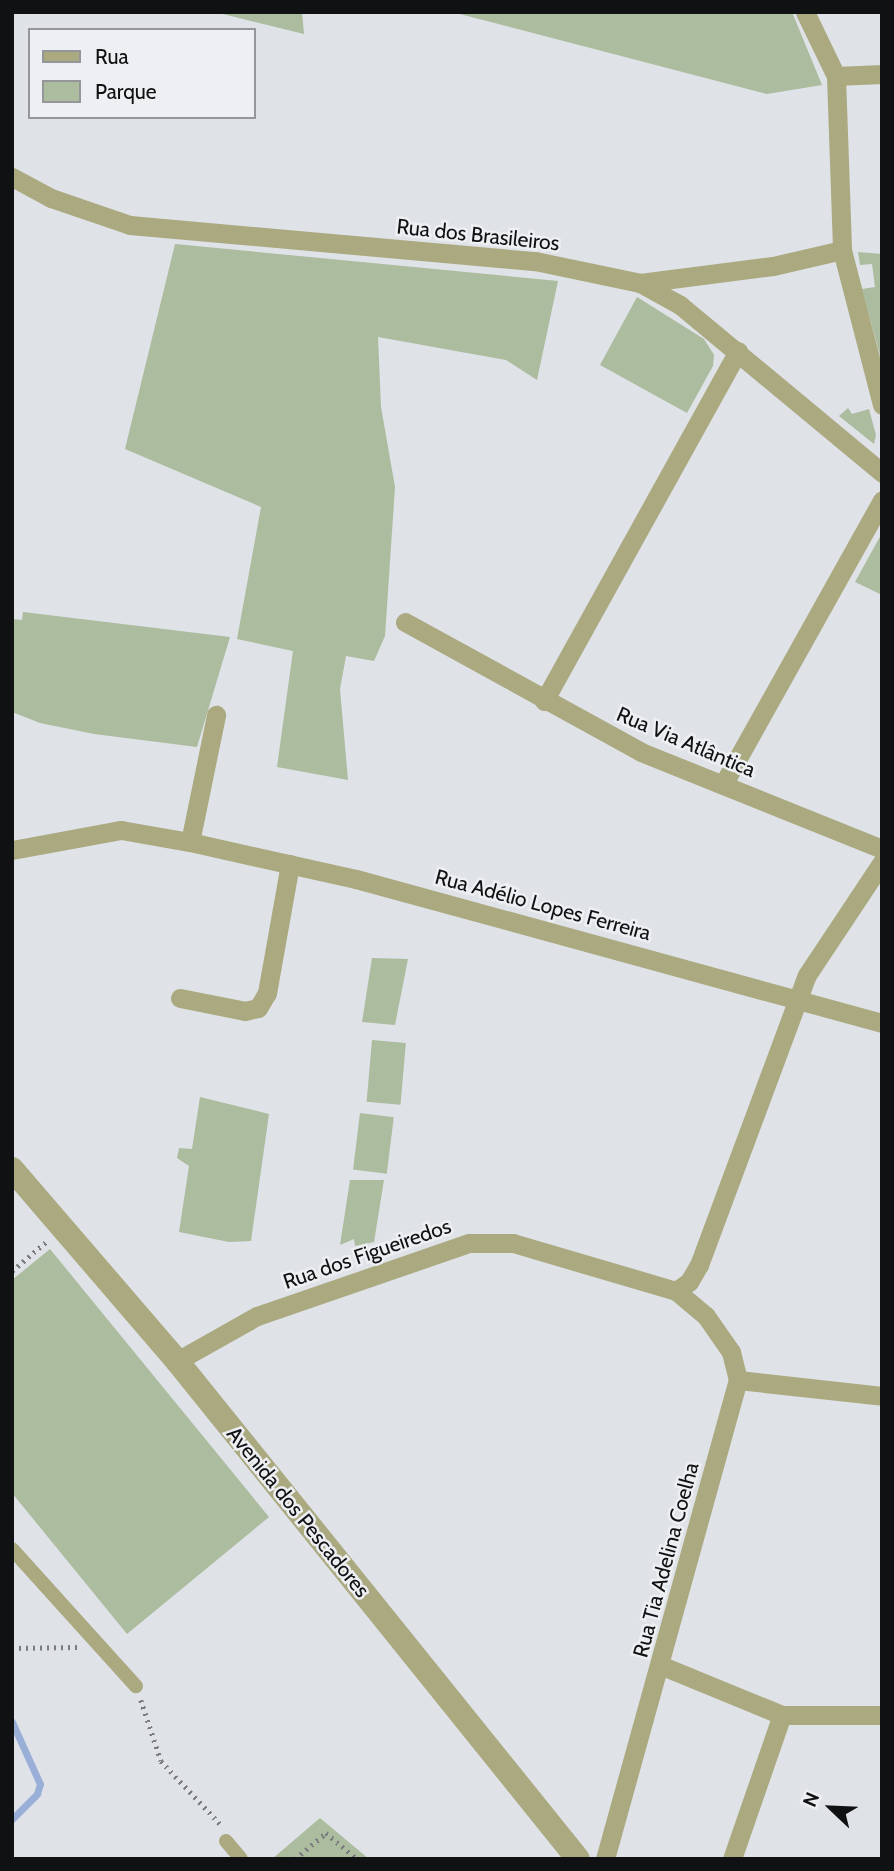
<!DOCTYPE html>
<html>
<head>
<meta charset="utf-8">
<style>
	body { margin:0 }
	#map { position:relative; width:894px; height:1871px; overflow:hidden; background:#dfe2e6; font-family:Cabin,sans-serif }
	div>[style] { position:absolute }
	.green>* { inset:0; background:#abbc9f; transform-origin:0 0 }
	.stream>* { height:7px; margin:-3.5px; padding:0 3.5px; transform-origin:3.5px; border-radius:3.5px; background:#9aafd7 }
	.path>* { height:4.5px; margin-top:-2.25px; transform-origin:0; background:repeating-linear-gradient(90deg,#7a7c7f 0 2px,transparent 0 7px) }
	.pedestrian>* { height:14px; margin:-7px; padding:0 7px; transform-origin:7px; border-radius:7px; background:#aaa980 }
	.minor>* { height:19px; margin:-9.5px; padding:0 9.5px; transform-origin:9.5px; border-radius:9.5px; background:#aaa980 }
	.tertiary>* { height:24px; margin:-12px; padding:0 12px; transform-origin:12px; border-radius:12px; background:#aaa980 }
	span { translate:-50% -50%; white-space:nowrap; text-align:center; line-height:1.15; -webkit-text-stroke:5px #edeff3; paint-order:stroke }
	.street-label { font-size:21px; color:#101112 }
	.frame { position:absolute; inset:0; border:14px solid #101112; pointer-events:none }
	.legend { position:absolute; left:28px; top:28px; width:228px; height:91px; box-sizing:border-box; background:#edeff3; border:2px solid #959699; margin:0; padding:9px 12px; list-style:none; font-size:21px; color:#101112 }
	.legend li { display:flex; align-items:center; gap:14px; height:35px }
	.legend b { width:35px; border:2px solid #959699 }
	.north { position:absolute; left:796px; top:1773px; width:70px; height:70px; -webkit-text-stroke:5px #edeff3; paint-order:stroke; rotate:293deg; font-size:19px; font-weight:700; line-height:28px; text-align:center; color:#101112 }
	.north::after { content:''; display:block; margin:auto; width:24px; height:32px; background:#101112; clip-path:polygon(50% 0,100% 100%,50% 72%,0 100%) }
</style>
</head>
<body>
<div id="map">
	<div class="green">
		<div style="clip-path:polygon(215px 12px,302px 12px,304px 34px)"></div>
		<div style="clip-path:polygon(452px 12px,792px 12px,822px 85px,767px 94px)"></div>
		<div style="clip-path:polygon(175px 244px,558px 281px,537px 380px,506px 360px,378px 337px,381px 407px,395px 487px,385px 636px,374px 661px,346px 656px,340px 689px,348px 780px,277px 767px,293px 651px,237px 639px,261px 507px,125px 449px)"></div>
		<div style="clip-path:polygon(858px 252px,882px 254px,882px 363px,862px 289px,875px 287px,872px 264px,860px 265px)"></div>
		<div style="clip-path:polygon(637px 297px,704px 339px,714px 355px,713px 366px,687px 413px,600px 365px)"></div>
		<div style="clip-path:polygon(848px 408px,852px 414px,869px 409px,876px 435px,874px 444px,839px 416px)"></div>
		<div style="clip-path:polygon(882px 533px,882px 595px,855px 582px)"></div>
		<div style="clip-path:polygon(23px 612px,230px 637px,197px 747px,94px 734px,40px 723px,12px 712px,12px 619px,22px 620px)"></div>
		<div style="clip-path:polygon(372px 958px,408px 959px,395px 1025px,362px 1022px)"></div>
		<div style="left:372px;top:1040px;width:34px;height:62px;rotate:5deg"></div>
		<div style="clip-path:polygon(200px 1097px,269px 1114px,251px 1241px,229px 1242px,179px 1232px,189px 1166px,177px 1158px,179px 1148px,192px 1149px)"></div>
		<div style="left:360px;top:1113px;width:34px;height:57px;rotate:7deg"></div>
		<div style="clip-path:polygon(350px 1180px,384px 1180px,374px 1242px,355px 1246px,354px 1239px,340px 1245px)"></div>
		<div style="clip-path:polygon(50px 1249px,269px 1517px,127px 1634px,12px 1493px,12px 1280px)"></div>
		<div style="clip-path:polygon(320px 1818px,369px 1859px,272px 1859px)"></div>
	</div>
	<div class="stream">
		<div style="left:12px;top:1722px;width:68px;rotate:65.7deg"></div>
		<div style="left:40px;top:1784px;width:10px;rotate:107deg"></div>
		<div style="left:37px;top:1794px;width:35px;rotate:135deg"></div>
	</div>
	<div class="path">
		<div style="left:12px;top:1271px;width:45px;rotate:-40.5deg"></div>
		<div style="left:12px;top:1648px;width:66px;rotate:-0.9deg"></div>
		<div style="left:141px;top:1700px;width:64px;rotate:71.8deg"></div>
		<div style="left:161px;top:1761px;width:88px;rotate:46.8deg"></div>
		<div style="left:295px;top:1859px;width:40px;rotate:-40deg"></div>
		<div style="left:326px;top:1833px;width:40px;rotate:40deg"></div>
	</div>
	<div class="pedestrian">
		<div style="left:12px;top:1549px;width:185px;rotate:47.9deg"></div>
		<div style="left:226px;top:1841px;width:23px;rotate:50deg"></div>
	</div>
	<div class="minor">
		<div style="left:805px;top:12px;width:71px;rotate:64.2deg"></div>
		<div style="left:836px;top:76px;width:174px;rotate:88deg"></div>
		<div style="left:842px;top:250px;width:160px;rotate:75.5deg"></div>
		<div style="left:836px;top:76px;width:46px;rotate:-2.5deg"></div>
		<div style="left:12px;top:177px;width:44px;rotate:28.3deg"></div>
		<div style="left:51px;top:198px;width:83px;rotate:18.9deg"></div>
		<div style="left:130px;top:225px;width:407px;rotate:5.1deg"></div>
		<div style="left:535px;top:261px;width:107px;rotate:11.8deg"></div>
		<div style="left:640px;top:283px;width:46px;rotate:28.8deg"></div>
		<div style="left:680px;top:305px;width:263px;rotate:39.7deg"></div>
		<div style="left:640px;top:283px;width:134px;rotate:-7.3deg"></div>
		<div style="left:773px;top:266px;width:71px;rotate:-13.1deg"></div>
		<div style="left:405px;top:622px;width:269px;rotate:28.8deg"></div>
		<div style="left:641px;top:752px;width:260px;rotate:21.9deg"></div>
		<div style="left:544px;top:701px;width:400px;rotate:-61deg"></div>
		<div style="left:724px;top:783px;width:324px;rotate:-60.8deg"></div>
		<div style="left:190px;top:842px;width:130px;rotate:-78.4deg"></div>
		<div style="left:12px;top:850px;width:111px;rotate:-10.4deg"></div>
		<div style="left:121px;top:830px;width:70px;rotate:9.9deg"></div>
		<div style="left:190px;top:842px;width:170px;rotate:12.6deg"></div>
		<div style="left:356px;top:879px;width:545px;rotate:15.31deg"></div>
		<div style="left:180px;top:998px;width:66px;rotate:11.3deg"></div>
		<div style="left:245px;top:1011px;width:13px;rotate:-13deg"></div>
		<div style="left:258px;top:1008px;width:17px;rotate:-59deg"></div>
		<div style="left:267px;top:993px;width:131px;rotate:-79.9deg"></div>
		<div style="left:177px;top:1361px;width:92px;rotate:-29.4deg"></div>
		<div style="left:257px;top:1316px;width:224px;rotate:-19deg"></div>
		<div style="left:469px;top:1243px;width:44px"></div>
		<div style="left:513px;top:1243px;width:170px;rotate:16.4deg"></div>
		<div style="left:676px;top:1291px;width:16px;rotate:-35deg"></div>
		<div style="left:689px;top:1282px;width:20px;rotate:-60deg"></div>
		<div style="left:699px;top:1265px;width:309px;rotate:-69.6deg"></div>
		<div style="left:807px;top:975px;width:136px;rotate:-56.4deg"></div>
		<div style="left:738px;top:1380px;width:145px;rotate:6.3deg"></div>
		<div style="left:660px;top:1665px;width:132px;rotate:22.3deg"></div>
		<div style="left:782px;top:1715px;width:100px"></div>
		<div style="left:605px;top:1859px;width:497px;rotate:-74.5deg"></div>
		<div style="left:738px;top:1380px;width:29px;rotate:-104deg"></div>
		<div style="left:731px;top:1352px;width:44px;rotate:-124.8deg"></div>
		<div style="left:706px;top:1316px;width:39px;rotate:-140deg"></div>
		<div style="left:732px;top:1859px;width:152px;rotate:-70.9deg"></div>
	</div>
	<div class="tertiary">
		<div style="left:12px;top:1169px;width:253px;rotate:49.3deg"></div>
		<div style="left:177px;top:1361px;width:639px;rotate:51.16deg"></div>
	</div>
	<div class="street-label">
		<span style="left:478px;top:235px;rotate:6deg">Rua dos Brasileiros</span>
		<span style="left:686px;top:742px;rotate:23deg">Rua Via Atlântica</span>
		<span style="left:543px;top:905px;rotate:15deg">Rua Adélio Lopes Ferreira</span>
		<span style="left:367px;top:1254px;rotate:-19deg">Rua dos Figueiredos</span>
		<span style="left:298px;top:1512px;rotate:51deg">Avenida dos Pescadores</span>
		<span style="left:666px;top:1560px;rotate:-75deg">Rua Tia Adelina Coelha</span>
	</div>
	<div class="frame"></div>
	<ul class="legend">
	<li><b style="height:9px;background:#aaa980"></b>Rua</li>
	<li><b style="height:19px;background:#abbc9f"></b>Parque</li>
	</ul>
	<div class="north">N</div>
</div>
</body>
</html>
